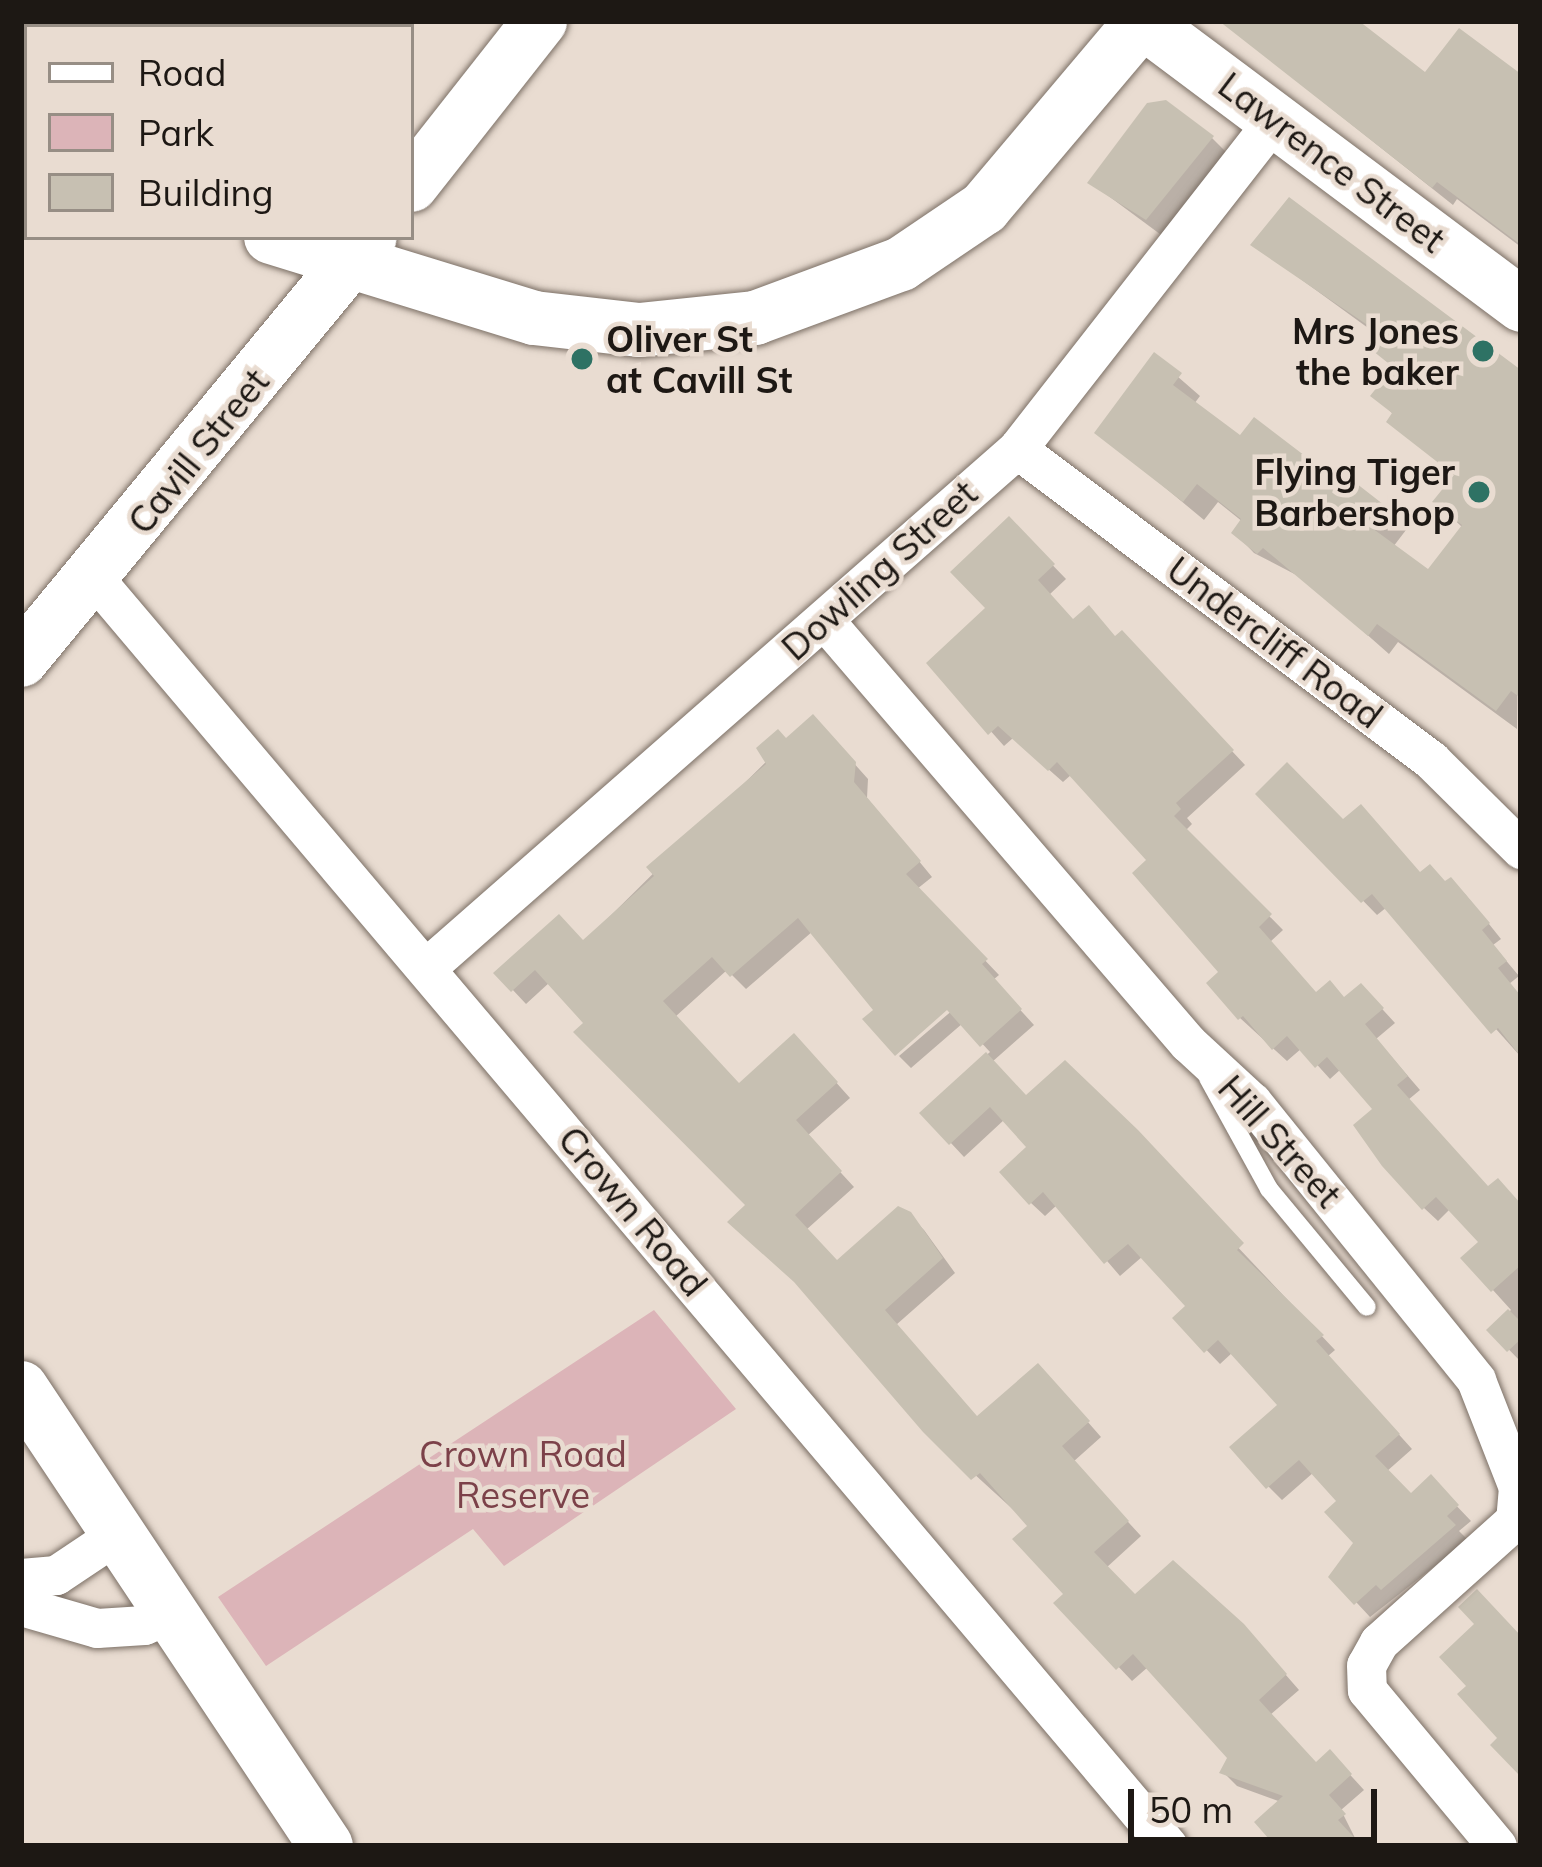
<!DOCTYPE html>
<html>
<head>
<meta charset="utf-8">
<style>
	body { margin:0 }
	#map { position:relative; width:1542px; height:1867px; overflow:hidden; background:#e9dcd1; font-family:Mulish,sans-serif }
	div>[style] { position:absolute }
	.green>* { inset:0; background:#dcb4b8 }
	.shadow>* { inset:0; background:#0003 }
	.building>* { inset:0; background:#c7c0b2 }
	.roads { filter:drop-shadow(0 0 3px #7c7066) drop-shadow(0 0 3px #7c7066) }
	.lane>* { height:18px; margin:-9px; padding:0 9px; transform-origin:9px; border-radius:9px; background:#fff }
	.street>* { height:39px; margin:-19.5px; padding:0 19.5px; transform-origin:19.5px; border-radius:19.5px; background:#fff }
	.secondary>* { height:54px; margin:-27px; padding:0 27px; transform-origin:27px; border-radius:27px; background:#fff }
	.dots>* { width:33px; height:33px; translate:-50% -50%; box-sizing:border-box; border:6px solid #e9dcd1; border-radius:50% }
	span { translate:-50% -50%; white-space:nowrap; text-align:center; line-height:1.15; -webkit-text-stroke:9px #e9dcd1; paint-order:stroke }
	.street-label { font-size:36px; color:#1d1814 }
	.poi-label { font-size:36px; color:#1d1814; font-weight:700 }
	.right { translate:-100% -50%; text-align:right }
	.left { translate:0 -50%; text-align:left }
	.park-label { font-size:36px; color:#7c4149 }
	.frame { position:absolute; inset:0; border:24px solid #1d1814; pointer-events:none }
	.legend { position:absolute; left:24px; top:24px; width:390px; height:216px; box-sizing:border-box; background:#e9dcd1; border:3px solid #978e85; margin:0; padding:15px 21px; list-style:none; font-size:36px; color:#1d1814 }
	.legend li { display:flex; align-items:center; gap:24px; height:60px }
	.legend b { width:60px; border:3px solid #978e85 }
	.scale { position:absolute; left:1128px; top:1789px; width:249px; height:54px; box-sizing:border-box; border:6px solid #1d1814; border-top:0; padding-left:15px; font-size:36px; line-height:42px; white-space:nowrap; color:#1d1814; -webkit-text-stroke:9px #e9dcd1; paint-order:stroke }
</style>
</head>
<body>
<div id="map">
	<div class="green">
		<div style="clip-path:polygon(654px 1310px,736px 1409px,504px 1566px,473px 1529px,266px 1666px,218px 1597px)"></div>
	</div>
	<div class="shadow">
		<div style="clip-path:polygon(1221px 21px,1354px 21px,1426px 76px,1521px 78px,1521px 247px,1457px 199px,1453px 205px)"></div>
		<div style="clip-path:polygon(1212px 138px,1233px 159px,1168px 240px,1091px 183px)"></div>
		<div style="clip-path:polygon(1254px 245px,1521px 375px,1517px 729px,1398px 642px,1389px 654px,1304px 579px,1254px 553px,1235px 533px,1243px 522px,1218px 502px,1204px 520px,1098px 432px,1154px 356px,1200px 396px,1194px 404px,1240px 439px,1386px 510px,1406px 530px,1393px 547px,1429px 573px,1463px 528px,1436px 502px,1456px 477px,1390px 421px,1394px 415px,1374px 395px,1395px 369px,1386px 341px)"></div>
		<div style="clip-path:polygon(1009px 520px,1066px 579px,1049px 595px,1074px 622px,1135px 647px,1245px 765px,1187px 818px,1192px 824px,1185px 831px,1283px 930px,1270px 942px,1317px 996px,1374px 1000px,1395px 1023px,1376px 1039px,1420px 1090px,1408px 1100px,1489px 1190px,1521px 1206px,1521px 1362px,1490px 1330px,1511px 1310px,1464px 1258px,1482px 1242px,1450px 1209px,1438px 1221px,1424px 1208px,1376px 1110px,1341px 1069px,1330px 1079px,1302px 1048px,1287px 1061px,1240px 1018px,1222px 973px,1150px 860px,1072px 774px,1063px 782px,1013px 738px,1004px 746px,930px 663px,989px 609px)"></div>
		<div style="clip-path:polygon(826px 732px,868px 779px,867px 798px,932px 877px,917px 889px,999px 975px,993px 980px,1034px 1025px,992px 1062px,1027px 1099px,1078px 1078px,1335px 1350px,1328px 1356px,1412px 1449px,1386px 1472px,1411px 1497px,1431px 1479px,1471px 1521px,1459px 1531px,1468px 1540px,1370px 1617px,1357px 1603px,1332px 1576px,1357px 1543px,1340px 1501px,1314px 1472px,1282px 1500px,1268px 1486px,1281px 1405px,1233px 1352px,1220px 1364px,1176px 1318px,1189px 1306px,1143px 1256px,1120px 1276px,1058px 1204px,1045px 1216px,1031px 1203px,1031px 1147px,1005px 1119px,964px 1157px,923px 1113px,990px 1052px,963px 1023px,911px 1068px,899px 1056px,961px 1003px,877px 1010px,813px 931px,746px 989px,727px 970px,675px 1017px,740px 1086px,808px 1051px,850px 1098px,807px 1136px,854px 1187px,806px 1230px,837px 1264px,909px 1215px,924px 1230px,955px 1273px,896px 1325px,978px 1419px,1051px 1380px,1101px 1437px,1073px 1462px,1141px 1536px,1106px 1568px,1135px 1598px,1257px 1642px,1299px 1690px,1270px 1715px,1317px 1765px,1343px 1767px,1364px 1790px,1341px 1810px,1359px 1846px,1279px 1846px,1281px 1802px,1237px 1786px,1223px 1772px,1230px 1758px,1148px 1667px,1132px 1681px,1058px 1603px,1067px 1594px,1031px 1526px,926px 1430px,806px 1291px,731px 1223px,750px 1206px,577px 1032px,588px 1023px,550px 982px,526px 1004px,498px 974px,583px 943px,786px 742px)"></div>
		<div style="clip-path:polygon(1259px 794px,1343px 823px,1421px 875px,1465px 894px,1501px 939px,1493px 945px,1519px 976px,1509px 984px,1521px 998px,1521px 1057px,1387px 907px,1377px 915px)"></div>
	</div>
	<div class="building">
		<div style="clip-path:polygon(1219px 21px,1359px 21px,1425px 72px,1459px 28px,1521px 74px,1521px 245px,1437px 182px,1432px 188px)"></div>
		<div style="clip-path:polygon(1166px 100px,1214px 136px,1146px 220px,1087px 183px,1147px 103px)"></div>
		<div style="clip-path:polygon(1289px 197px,1521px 370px,1521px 698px,1511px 691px,1496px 711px,1377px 624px,1368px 636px,1263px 548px,1257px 554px,1231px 533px,1241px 519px,1197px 484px,1183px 502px,1094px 433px,1154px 352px,1182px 373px,1173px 385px,1240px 435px,1254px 417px,1347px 488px,1352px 480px,1388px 508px,1372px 528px,1428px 569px,1462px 525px,1432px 502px,1454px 475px,1386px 422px,1392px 413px,1370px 396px,1393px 367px,1373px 351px,1385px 337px,1250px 245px)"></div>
		<div style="clip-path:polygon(1009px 516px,1055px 564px,1038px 580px,1073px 619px,1089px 605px,1115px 636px,1122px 630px,1234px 750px,1176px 803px,1181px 809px,1174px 816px,1272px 914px,1259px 927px,1316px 992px,1330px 980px,1344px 997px,1361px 983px,1384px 1008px,1365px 1024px,1408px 1076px,1397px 1085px,1488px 1186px,1498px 1178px,1521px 1204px,1521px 1265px,1491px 1292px,1460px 1258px,1478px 1242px,1436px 1197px,1422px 1210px,1382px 1166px,1353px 1125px,1372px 1109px,1327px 1057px,1315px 1068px,1287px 1036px,1272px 1050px,1243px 1016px,1238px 1020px,1206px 983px,1218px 972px,1132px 873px,1146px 860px,1057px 762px,1048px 771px,998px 726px,988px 735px,926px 663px,985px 608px,950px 572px)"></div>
		<div style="clip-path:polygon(813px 714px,856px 762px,854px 782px,921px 861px,906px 874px,988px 959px,982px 964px,1022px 1009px,980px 1047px,947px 1010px,895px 1056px,862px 1019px,873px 1010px,798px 918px,730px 977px,712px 957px,663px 1001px,739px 1083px,794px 1033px,838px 1082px,796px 1120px,842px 1171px,795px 1215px,837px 1260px,898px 1206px,911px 1212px,943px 1258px,885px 1310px,977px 1416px,1038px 1363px,1090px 1421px,1062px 1446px,1129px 1521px,1094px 1552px,1135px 1594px,1173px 1560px,1244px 1624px,1287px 1674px,1259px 1700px,1316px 1762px,1330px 1749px,1352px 1774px,1329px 1795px,1346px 1814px,1338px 1820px,1362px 1846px,1275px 1846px,1254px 1822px,1283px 1796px,1219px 1773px,1227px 1758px,1133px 1654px,1116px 1670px,1053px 1603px,1063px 1594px,1012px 1539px,1027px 1526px,980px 1473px,971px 1480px,923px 1432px,794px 1282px,727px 1222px,745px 1205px,573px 1032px,583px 1023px,535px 970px,511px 992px,493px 973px,559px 914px,583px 940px,654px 876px,646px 867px,766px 764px,756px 748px,778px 729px,786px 738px)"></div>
		<div style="clip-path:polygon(1287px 762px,1343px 819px,1361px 804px,1420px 872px,1430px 864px,1445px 881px,1451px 877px,1490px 923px,1482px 930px,1507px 961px,1498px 968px,1521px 996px,1521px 1057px,1498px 1028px,1491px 1034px,1372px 894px,1361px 903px,1255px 794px)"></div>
		<div style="clip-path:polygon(986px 1052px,1026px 1095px,1065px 1060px,1138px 1130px,1244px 1243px,1237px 1250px,1324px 1335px,1316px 1341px,1400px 1434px,1375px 1456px,1411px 1493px,1431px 1474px,1459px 1505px,1447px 1516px,1456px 1525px,1381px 1590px,1376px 1585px,1354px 1605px,1328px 1577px,1353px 1543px,1324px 1512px,1336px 1501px,1299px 1460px,1266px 1489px,1229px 1447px,1277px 1405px,1218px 1340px,1204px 1353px,1172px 1318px,1185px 1306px,1128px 1244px,1104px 1264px,1043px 1192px,1029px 1205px,999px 1172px,1026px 1147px,990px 1107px,949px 1145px,919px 1113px)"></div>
		<div style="clip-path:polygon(1508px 1309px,1521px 1322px,1521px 1339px,1507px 1352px,1486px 1330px)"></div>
		<div style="clip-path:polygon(1477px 1589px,1521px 1636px,1521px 1777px,1490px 1745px,1497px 1738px,1457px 1694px,1466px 1686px,1439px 1657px,1474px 1624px,1458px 1607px)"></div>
	</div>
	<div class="roads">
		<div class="lane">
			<div style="left:1208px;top:1078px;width:127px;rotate:61.2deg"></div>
			<div style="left:1269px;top:1189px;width:153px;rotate:50.3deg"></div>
		</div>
		<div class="street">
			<div style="left:1017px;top:449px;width:518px;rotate:36.91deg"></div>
			<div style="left:1431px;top:760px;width:127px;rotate:44.7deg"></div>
			<div style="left:95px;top:579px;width:1660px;rotate:49.74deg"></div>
			<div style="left:824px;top:620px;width:558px;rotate:49.29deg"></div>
			<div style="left:1188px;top:1043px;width:87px;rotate:42.7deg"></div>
			<div style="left:1252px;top:1102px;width:357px;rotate:51.1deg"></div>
			<div style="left:1476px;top:1380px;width:115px;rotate:68.6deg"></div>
			<div style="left:1518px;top:1487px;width:33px;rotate:95deg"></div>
			<div style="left:1515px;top:1520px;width:183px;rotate:138.1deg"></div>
			<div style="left:1379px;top:1642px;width:26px;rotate:119deg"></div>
			<div style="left:1366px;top:1665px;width:25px;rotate:88deg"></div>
			<div style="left:1367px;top:1690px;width:203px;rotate:50.2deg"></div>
			<div style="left:427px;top:967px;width:785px;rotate:-41.28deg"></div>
			<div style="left:1017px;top:449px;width:419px;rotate:-52deg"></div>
			<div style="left:21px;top:1578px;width:35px;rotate:-5deg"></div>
			<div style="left:56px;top:1575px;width:76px;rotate:-33.7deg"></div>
			<div style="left:21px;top:1606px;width:79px;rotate:16.1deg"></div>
			<div style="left:97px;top:1628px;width:47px;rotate:-3.7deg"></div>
			<div style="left:144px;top:1625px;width:30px;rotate:-23deg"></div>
		</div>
		<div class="secondary">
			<div style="left:1142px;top:21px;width:474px;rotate:36.8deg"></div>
			<div style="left:411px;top:185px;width:209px;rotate:-51.8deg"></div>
			<div style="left:21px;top:200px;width:6px"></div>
			<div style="left:271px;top:237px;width:275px;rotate:17.1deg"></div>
			<div style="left:534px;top:318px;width:106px;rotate:6.5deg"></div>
			<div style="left:639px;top:330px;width:117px;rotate:-5.9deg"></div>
			<div style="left:755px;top:318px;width:156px;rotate:-20.3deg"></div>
			<div style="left:901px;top:264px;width:100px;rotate:-34deg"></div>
			<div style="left:984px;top:208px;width:245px;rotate:-49.8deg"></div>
			<div style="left:21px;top:660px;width:548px;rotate:-50.48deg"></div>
			<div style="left:21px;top:1388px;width:550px;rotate:56.34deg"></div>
		</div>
	</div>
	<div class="dots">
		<div style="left:1483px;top:351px;background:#2e7264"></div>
		<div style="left:582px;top:359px;background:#2e7264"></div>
		<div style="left:1479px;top:492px;background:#2e7264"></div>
	</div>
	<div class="street-label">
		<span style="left:1332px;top:162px;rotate:37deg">Lawrence Street</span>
		<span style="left:198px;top:451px;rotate:-51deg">Cavill Street</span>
		<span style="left:879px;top:570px;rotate:-42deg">Dowling Street</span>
		<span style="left:1275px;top:642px;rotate:37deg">Undercliff Road</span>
		<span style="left:1280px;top:1141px;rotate:48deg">Hill Street</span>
		<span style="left:633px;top:1211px;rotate:50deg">Crown Road</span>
	</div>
	<div class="poi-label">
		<span class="right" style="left:1459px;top:351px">Mrs Jones<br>the baker</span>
		<span class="left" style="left:606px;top:359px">Oliver St<br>at Cavill St</span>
		<span class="right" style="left:1455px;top:492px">Flying Tiger<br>Barbershop</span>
	</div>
	<div class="park-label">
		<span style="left:523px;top:1474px">Crown Road<br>Reserve</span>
	</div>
	<div class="frame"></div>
	<ul class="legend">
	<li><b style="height:15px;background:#fff"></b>Road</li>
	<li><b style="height:33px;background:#dcb4b8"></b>Park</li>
	<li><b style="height:33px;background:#c7c0b2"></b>Building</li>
	</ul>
	<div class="scale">50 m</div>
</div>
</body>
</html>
